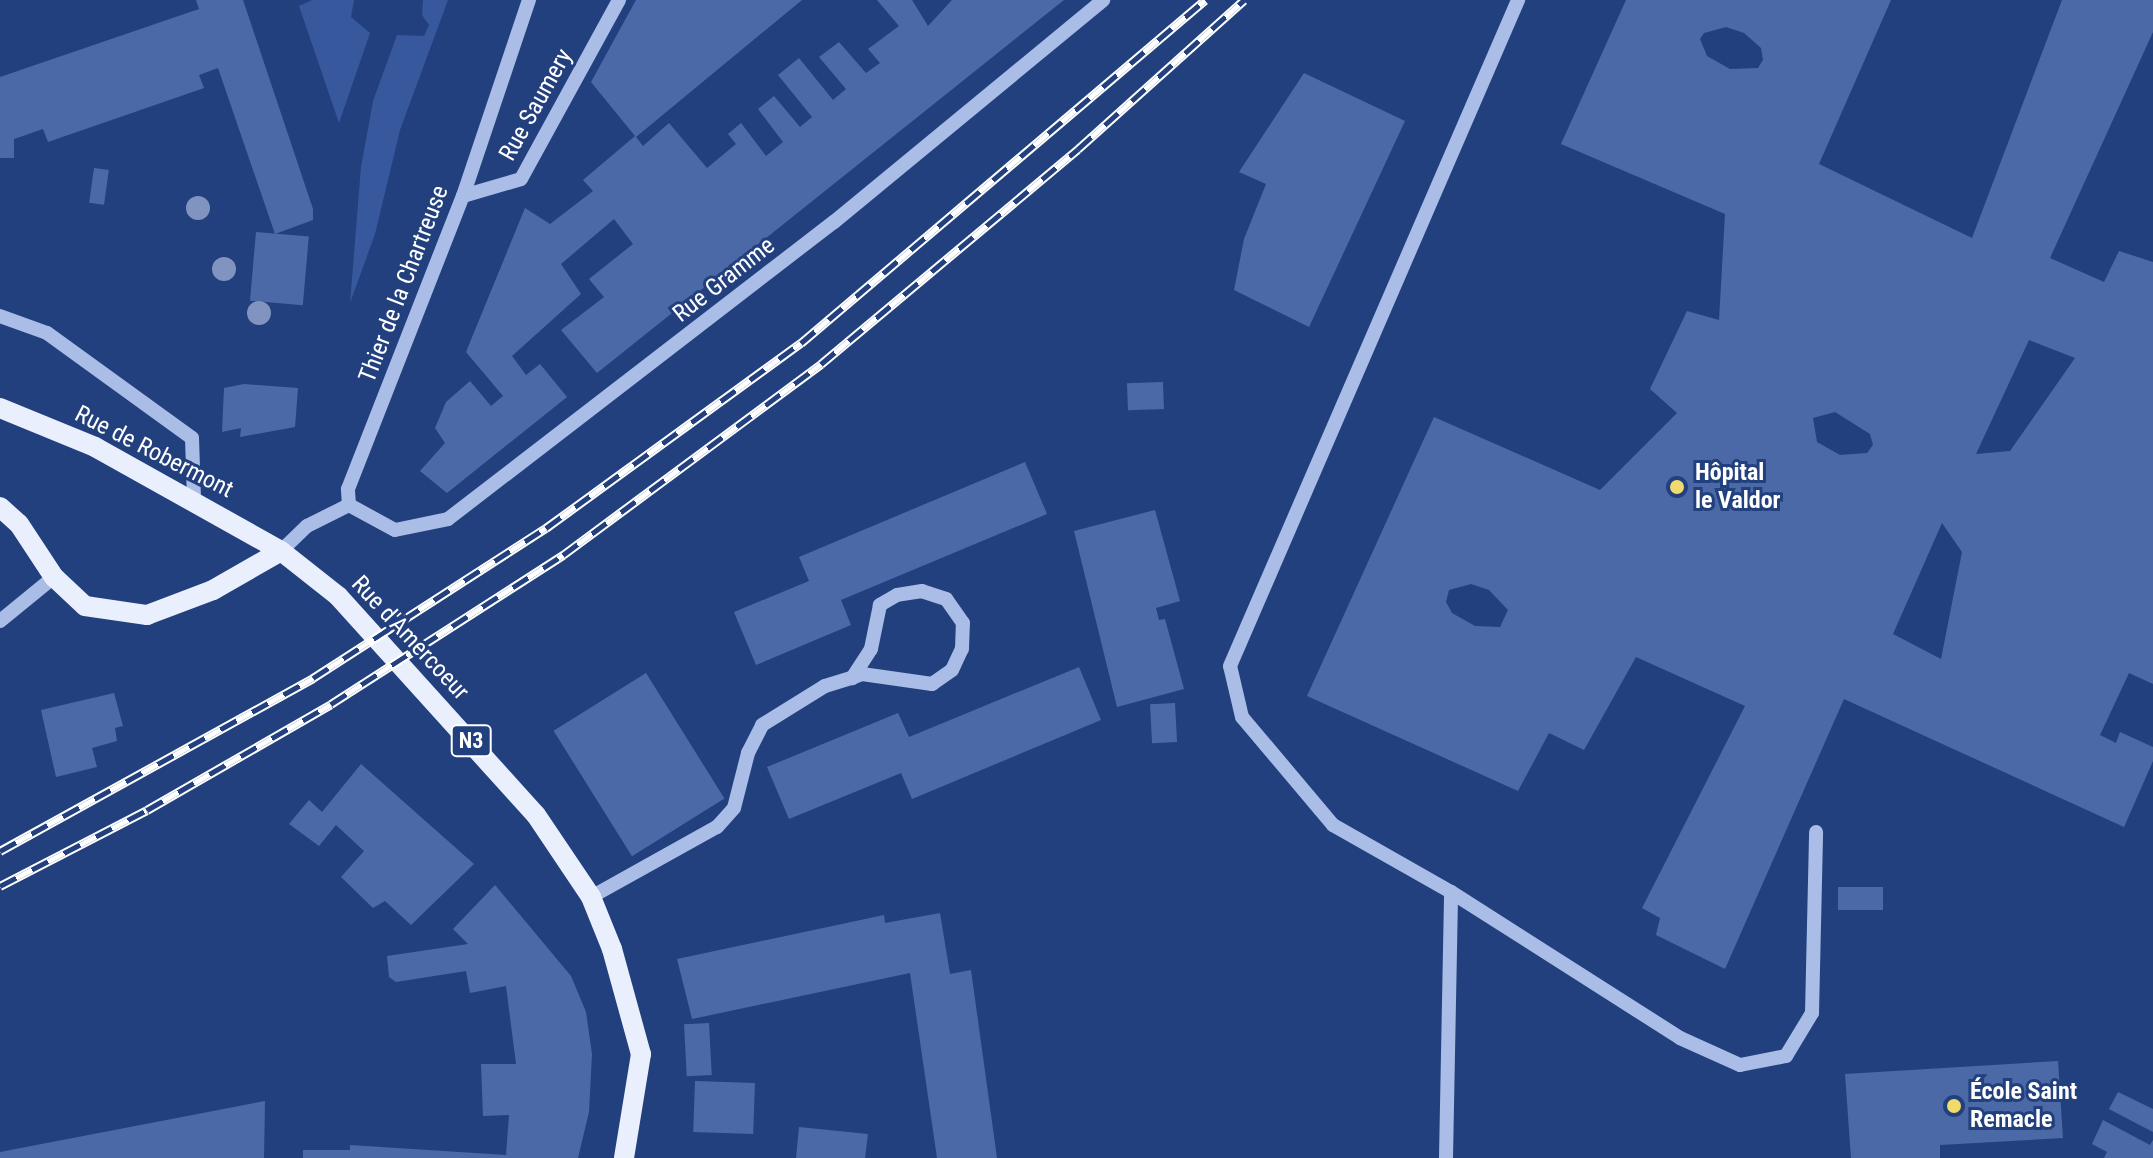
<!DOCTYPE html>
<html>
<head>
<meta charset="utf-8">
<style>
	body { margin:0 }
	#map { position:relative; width:2153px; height:1158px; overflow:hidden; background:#23407e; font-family:"Roboto Condensed",sans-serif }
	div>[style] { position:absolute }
	.green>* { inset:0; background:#37589c }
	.building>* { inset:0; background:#4c69a7; transform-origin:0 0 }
	.minor>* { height:14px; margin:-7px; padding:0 7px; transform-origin:7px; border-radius:7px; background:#a9bde6 }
	.major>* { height:20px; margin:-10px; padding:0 10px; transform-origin:10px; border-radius:10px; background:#eaeffd }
	.rail>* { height:9px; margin-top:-4.5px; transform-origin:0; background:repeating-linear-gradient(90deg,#23407e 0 18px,#fff 0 36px); box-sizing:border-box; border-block:2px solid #fff }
	.trees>* { width:24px; height:24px; margin:-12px; border-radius:50%; background:#8094bf }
	.dots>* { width:22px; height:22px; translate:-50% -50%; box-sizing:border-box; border:4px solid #23407e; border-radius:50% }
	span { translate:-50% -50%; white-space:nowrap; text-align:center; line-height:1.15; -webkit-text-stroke:6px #23407e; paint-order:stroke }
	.shield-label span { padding:2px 6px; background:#23407e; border:2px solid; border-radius:6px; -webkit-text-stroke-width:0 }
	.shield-label { font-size:22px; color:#fff; font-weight:700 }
	.street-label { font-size:24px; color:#fff }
	.poi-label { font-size:24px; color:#fff; font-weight:700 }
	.left { translate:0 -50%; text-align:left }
</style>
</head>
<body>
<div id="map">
	<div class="green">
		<div style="clip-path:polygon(312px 0,354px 0,351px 17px,370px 33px,339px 123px,299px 6px)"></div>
		<div style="clip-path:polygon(423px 0,448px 0,400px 130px,375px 234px,350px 303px,361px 167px,373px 101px,397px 35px,424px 36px,429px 25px,422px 15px)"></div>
	</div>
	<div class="building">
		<div style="clip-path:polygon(196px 0,243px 0,313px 209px,313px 220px,275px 234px,218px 68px,199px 75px,204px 88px,48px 142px,43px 129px,14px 139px,14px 158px,0 158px,0 77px,199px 9px)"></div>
		<div style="clip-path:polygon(636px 0,802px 0,636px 137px,643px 146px,669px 123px,707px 168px,736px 144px,728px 134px,741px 123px,766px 156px,783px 142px,758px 109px,774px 96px,800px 127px,812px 117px,778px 75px,799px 58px,833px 100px,846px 89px,819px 57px,839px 42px,866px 73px,880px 63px,868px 49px,899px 26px,877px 0,912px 0,928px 26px,952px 0,1064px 0,597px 373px,561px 330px,604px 297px,589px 279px,633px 244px,614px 219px,561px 264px,581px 294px,512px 356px,526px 375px,540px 364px,567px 397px,447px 493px,420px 471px,445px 443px,435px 428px,446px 402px,470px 381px,491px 406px,503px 396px,466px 352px,525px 208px,550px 224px,593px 191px,583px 180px,635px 136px,591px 82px)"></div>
		<div style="clip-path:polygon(evenodd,1626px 0,1891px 0,1819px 164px,1972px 238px,2062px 0,2153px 0,2153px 32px,2050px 258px,2104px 282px,2119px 251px,2153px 262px,2153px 684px,2129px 673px,2100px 735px,2116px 743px,2120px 732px,2153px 747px,2153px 761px,2124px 827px,1844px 699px,1725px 969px,1656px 935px,1660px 918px,1642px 908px,1745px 706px,1636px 657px,1584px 750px,1549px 733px,1518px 791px,1307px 696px,1434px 417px,1600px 490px,1677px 413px,1650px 389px,1687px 311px,1719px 320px,1725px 214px,1561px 144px,1626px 0,1726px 27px,1744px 33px,1761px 48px,1763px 60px,1758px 68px,1730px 69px,1707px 56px,1700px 39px,1704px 33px,1726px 27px,1626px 0,2029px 340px,2075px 358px,2010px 451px,1976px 454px,2029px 340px,1626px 0,1835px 412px,1870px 434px,1873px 445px,1867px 453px,1840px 455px,1817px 442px,1813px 418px,1835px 412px,1626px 0,1942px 523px,1962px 552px,1941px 659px,1893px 634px,1942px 523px,1626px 0,1471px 584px,1489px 590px,1508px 610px,1500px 627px,1475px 626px,1452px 613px,1446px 602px,1449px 590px,1471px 584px)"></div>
		<div style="clip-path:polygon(1304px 73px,1405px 121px,1309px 327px,1234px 290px,1244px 239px,1266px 184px,1239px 172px)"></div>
		<div style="left:94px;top:168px;width:15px;height:35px;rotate:8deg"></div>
		<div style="left:256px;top:232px;width:53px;height:69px;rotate:5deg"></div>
		<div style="left:1163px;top:382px;width:27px;height:36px;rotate:88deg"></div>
		<div style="clip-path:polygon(244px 384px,298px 388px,295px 427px,240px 437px,241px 428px,222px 432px,224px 388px)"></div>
		<div style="clip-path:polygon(1025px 462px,1047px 514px,841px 600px,851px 625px,756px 665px,734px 612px,809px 581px,799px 557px)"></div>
		<div style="clip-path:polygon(1155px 510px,1180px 601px,1156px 608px,1159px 620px,1165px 619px,1184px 689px,1117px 707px,1074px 531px)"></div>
		<div style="clip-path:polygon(1079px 667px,1101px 720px,912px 799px,901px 773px,789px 819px,767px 767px,898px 713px,909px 737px)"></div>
		<div style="left:646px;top:673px;width:148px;height:109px;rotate:58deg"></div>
		<div style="clip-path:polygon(114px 693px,123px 726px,115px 728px,117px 741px,92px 748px,97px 767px,56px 777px,41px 710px)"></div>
		<div style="left:1175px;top:703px;width:39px;height:25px;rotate:87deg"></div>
		<div style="clip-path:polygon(361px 764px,474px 864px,411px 925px,385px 901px,373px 908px,341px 877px,364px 851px,336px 825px,319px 846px,289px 824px,309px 800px,322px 812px)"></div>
		<div style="clip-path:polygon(495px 885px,571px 976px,586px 1012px,592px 1054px,589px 1112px,578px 1158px,303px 1158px,303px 1150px,350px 1150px,350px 1145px,506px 1155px,509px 1115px,483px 1116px,481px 1064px,516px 1064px,506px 986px,470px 993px,466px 971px,396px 982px,389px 977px,387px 956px,468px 944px,453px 929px)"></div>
		<div style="left:1883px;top:887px;width:23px;height:45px;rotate:90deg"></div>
		<div style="clip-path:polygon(940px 913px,950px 974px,971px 970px,997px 1158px,937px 1158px,910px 973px,692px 1019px,677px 959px,884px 915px,885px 923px)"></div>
		<div style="left:709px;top:1023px;width:52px;height:25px;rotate:87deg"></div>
		<div style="clip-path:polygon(2058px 1061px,2063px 1138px,1940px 1145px,1940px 1158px,1851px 1158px,1845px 1074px)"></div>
		<div style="left:695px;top:1081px;width:60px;height:51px;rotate:2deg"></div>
		<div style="clip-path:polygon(2118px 1092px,2153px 1109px,2153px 1132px,2109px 1109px)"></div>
		<div style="clip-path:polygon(265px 1101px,264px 1158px,0 1158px,0 1152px)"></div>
		<div style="clip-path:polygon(2103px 1120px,2150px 1145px,2153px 1140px,2153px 1158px,2104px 1158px,2107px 1152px,2092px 1144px)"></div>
		<div style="clip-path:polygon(799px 1127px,868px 1134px,865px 1158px,796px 1158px)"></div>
	</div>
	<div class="minor">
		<div style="left:463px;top:196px;width:60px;rotate:-16.3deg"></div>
		<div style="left:521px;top:179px;width:204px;rotate:-61.3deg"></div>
		<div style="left:0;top:316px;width:50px;rotate:19.9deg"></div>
		<div style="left:47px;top:333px;width:179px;rotate:35.9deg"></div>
		<div style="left:192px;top:438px;width:61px;rotate:88.1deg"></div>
		<div style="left:349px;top:505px;width:52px;rotate:28.5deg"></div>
		<div style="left:395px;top:530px;width:54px;rotate:-11.7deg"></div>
		<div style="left:448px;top:519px;width:487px;rotate:-37.6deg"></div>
		<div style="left:834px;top:222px;width:349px;rotate:-39.5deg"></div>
		<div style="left:281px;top:551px;width:36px;rotate:-44deg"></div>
		<div style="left:307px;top:526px;width:47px;rotate:-26.6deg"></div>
		<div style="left:349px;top:505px;width:16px;rotate:-94deg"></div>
		<div style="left:348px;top:489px;width:315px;rotate:-68.6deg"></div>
		<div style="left:463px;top:196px;width:207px;rotate:-71.4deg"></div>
		<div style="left:0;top:621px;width:70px;rotate:-39.2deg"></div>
		<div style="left:1451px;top:892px;width:136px;rotate:-150.4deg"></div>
		<div style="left:1333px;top:825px;width:141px;rotate:-130.1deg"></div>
		<div style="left:1242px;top:717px;width:52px;rotate:-103.2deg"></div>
		<div style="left:1230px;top:666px;width:726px;rotate:-66.61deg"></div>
		<div style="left:591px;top:897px;width:144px;rotate:-29.1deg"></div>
		<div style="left:717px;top:827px;width:25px;rotate:-48deg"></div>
		<div style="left:734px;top:808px;width:57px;rotate:-75.7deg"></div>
		<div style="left:748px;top:753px;width:31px;rotate:-63deg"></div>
		<div style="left:762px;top:725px;width:74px;rotate:-31.8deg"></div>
		<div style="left:825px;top:686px;width:28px;rotate:-17deg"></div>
		<div style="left:852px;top:678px;width:11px;rotate:-22deg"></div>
		<div style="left:862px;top:674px;width:71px;rotate:8.1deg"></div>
		<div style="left:932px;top:684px;width:24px;rotate:-35deg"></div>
		<div style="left:952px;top:670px;width:23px;rotate:-65deg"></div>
		<div style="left:962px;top:649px;width:26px;rotate:-88deg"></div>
		<div style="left:963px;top:623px;width:29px;rotate:-125deg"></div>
		<div style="left:946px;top:599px;width:25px;rotate:-162deg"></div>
		<div style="left:922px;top:591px;width:25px;rotate:171deg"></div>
		<div style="left:897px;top:595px;width:20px;rotate:150deg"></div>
		<div style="left:880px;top:605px;width:45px;rotate:101.6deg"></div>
		<div style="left:871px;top:649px;width:35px;rotate:123deg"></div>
		<div style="left:1446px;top:1158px;width:266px;rotate:-88.9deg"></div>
		<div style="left:1451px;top:892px;width:272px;rotate:32.5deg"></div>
		<div style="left:1680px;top:1038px;width:66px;rotate:24.2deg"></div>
		<div style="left:1740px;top:1065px;width:47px;rotate:-11.1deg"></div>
		<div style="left:1786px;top:1056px;width:50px;rotate:-58.8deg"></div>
		<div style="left:1812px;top:1013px;width:181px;rotate:-88.7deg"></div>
	</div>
	<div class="major">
		<div style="left:0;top:408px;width:103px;rotate:22.3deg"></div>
		<div style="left:95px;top:447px;width:213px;rotate:29.2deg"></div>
		<div style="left:281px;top:551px;width:73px;rotate:38.3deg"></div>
		<div style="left:338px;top:596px;width:295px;rotate:47.9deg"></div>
		<div style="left:536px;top:815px;width:99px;rotate:56.1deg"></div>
		<div style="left:591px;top:897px;width:56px;rotate:68deg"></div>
		<div style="left:612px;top:949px;width:109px;rotate:74.6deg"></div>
		<div style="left:641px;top:1054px;width:105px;rotate:99.3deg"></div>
		<div style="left:0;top:507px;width:25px;rotate:42deg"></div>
		<div style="left:19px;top:524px;width:64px;rotate:56.6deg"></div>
		<div style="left:54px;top:577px;width:42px;rotate:43.1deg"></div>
		<div style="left:85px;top:606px;width:63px;rotate:8.3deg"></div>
		<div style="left:147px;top:615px;width:71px;rotate:-20.7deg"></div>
		<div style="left:213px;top:590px;width:78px;rotate:-29.8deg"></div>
	</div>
	<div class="rail">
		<div style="left:0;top:851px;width:358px;rotate:-28.9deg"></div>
		<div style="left:313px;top:678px;width:277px;rotate:-32.8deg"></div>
		<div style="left:546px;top:528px;width:315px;rotate:-36deg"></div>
		<div style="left:801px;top:343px;width:530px;rotate:-40.33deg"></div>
		<div style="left:0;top:886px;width:165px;rotate:-27.3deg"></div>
		<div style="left:147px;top:810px;width:212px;rotate:-29.9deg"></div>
		<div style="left:331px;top:704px;width:276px;rotate:-32.7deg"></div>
		<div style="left:563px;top:555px;width:321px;rotate:-36.5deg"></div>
		<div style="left:821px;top:364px;width:335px;rotate:-39.9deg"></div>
		<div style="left:1078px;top:149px;width:223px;rotate:-41.9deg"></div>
	</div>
	<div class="trees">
		<div style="left:198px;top:208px"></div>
		<div style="left:224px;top:269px"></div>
		<div style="left:259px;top:313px"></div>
	</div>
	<div class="dots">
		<div style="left:1677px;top:487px;background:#f1da6c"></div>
		<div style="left:1954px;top:1106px;background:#f1da6c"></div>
	</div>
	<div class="shield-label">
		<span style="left:471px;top:741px">N3</span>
	</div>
	<div class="street-label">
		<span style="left:536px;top:105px;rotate:-61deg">Rue Saumery</span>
		<span style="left:724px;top:280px;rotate:-38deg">Rue Gramme</span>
		<span style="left:404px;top:284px;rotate:-69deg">Thier de la Chartreuse</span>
		<span style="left:154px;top:452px;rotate:27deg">Rue de Robermont</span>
		<span style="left:410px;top:638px;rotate:47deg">Rue d'Amercoeur</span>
	</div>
	<div class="poi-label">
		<span class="left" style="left:1695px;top:487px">Hôpital<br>le Valdor</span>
		<span class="left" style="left:1970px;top:1106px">École Saint<br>Remacle</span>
	</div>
</div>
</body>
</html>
